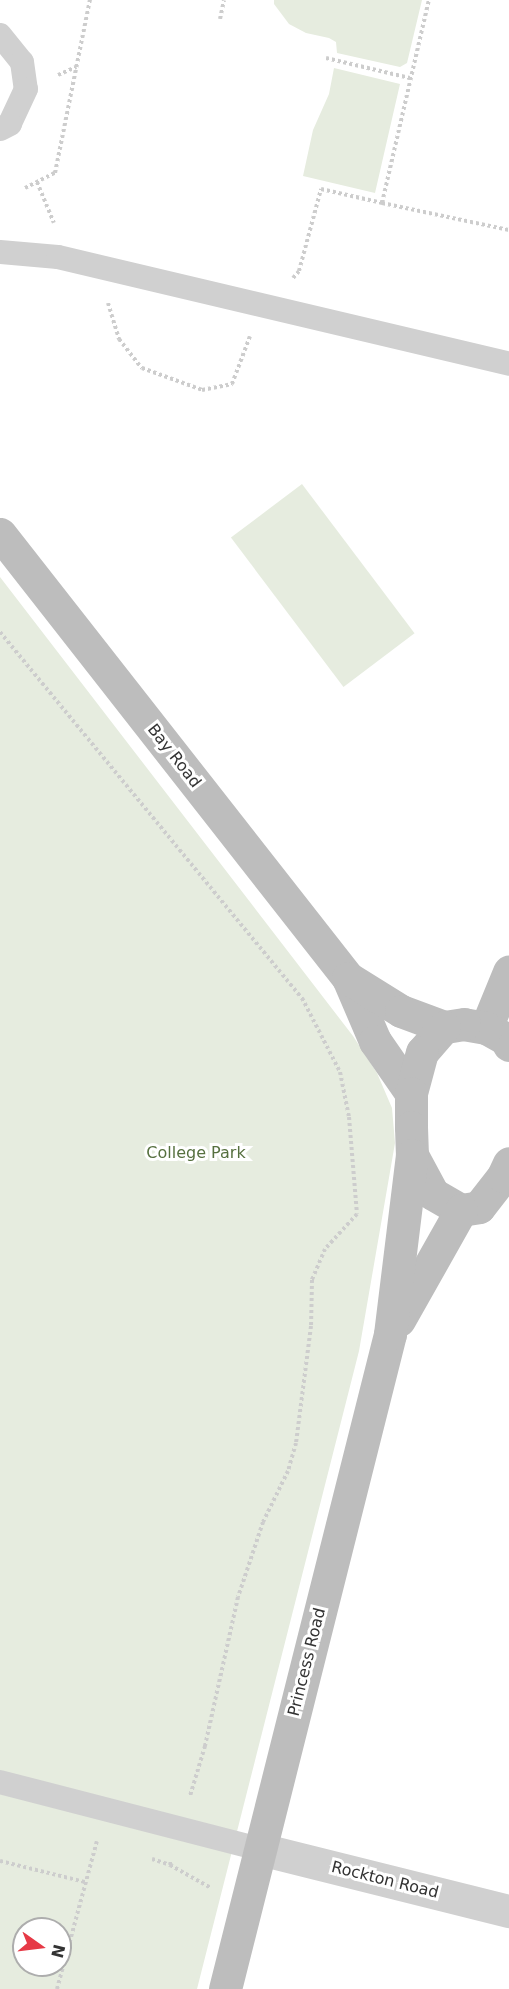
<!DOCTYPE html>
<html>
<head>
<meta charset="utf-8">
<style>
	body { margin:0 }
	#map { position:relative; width:509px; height:1989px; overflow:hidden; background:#fff; font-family:"DejaVu Sans",sans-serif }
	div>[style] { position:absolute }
	.green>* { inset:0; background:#e6ecdf; transform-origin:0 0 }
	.path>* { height:4px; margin-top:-2px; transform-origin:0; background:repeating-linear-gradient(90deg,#cdcdcd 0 3px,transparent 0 6px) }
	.lane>* { height:24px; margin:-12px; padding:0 12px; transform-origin:12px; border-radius:12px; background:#d0d0d0 }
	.street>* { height:33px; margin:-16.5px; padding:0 16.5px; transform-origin:16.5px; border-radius:16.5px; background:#d0d0d0 }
	.secondary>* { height:33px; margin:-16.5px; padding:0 16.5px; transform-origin:16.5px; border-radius:16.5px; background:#bdbdbd }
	span { translate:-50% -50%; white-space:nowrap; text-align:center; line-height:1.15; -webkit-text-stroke:6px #fff; paint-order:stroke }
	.street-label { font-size:16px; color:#333 }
	.park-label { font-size:16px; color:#56703f }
	.north { position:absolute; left:12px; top:1917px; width:60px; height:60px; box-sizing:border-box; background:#fff; border:2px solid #adadad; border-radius:50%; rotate:104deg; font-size:16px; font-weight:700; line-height:24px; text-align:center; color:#333 }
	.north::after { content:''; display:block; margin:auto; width:21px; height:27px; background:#e63946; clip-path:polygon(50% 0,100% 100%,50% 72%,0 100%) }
</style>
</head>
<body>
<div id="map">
	<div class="green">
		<div style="clip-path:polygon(274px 0,422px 0,407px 63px,400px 67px,337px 53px,336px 42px,329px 38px,306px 33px,289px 24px,274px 4px)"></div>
		<div style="clip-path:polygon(334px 68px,400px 84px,375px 193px,303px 176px,313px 130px,329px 94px)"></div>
		<div style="left:302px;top:484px;width:187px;height:89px;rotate:53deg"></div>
		<div style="clip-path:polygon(evenodd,0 577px,353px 1036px,377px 1073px,392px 1108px,395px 1143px,359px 1351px,197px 1989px,0 1989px,0 577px,24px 1929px,60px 1929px,60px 1965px,24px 1965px,24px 1929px)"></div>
	</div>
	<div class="path">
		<div style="left:220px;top:19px;width:19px;rotate:-78deg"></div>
		<div style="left:326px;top:58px;width:86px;rotate:13.4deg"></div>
		<div style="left:58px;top:75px;width:20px;rotate:-24deg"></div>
		<div style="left:37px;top:182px;width:44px;rotate:67.5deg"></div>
		<div style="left:25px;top:188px;width:34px;rotate:-27deg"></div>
		<div style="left:55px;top:173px;width:177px;rotate:-78.6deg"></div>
		<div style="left:382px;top:203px;width:130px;rotate:12deg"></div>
		<div style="left:293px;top:278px;width:9px;rotate:-49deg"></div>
		<div style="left:299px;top:271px;width:85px;rotate:-75deg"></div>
		<div style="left:321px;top:189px;width:63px;rotate:12.9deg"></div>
		<div style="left:382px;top:203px;width:208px;rotate:-77deg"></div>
		<div style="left:108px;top:303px;width:38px;rotate:73deg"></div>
		<div style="left:119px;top:339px;width:37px;rotate:52deg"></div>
		<div style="left:142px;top:368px;width:64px;rotate:20.1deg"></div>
		<div style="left:202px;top:390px;width:31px;rotate:-11deg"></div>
		<div style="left:232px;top:384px;width:51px;rotate:-69.4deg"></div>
		<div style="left:0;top:632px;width:475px;rotate:50.5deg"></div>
		<div style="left:302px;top:998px;width:83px;rotate:62.8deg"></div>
		<div style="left:340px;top:1072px;width:46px;rotate:78.7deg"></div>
		<div style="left:349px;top:1117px;width:97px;rotate:85.3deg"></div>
		<div style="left:357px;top:1214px;width:47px;rotate:132.4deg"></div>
		<div style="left:325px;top:1249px;width:34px;rotate:113deg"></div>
		<div style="left:312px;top:1280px;width:46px;rotate:91.2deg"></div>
		<div style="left:311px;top:1326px;width:118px;rotate:97.3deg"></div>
		<div style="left:296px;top:1443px;width:29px;rotate:106deg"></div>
		<div style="left:288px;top:1471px;width:57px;rotate:116.1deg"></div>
		<div style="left:263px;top:1522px;width:79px;rotate:108.4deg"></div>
		<div style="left:238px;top:1597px;width:153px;rotate:102.5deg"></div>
		<div style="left:205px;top:1746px;width:52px;rotate:106.7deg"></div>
		<div style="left:152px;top:1859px;width:19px;rotate:18deg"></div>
		<div style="left:170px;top:1865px;width:4px;rotate:-76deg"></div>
		<div style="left:0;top:1861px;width:88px;rotate:13.9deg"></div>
		<div style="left:170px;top:1865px;width:47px;rotate:29.3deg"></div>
		<div style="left:57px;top:1989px;width:153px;rotate:-74.9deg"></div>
	</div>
	<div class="lane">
		<div style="left:0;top:35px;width:35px;rotate:51deg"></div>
		<div style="left:22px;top:62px;width:27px;rotate:82deg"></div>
		<div style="left:26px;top:89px;width:38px;rotate:115deg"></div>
		<div style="left:10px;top:124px;width:11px;rotate:153deg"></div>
		<div style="left:0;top:252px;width:58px;rotate:4.9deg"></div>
		<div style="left:58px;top:257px;width:464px;rotate:13.3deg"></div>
		<div style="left:0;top:1782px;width:268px;rotate:14.5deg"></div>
	</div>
	<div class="street">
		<div style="left:260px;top:1849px;width:257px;rotate:14deg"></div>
	</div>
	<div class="secondary">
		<div style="left:0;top:534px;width:564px;rotate:51.91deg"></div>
		<div style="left:348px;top:978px;width:69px;rotate:66.8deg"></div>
		<div style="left:375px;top:1041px;width:63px;rotate:55.3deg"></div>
		<div style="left:348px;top:978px;width:62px;rotate:31.9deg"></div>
		<div style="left:401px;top:1011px;width:46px;rotate:20.4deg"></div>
		<div style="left:486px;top:1028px;width:61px;rotate:-67.7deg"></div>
		<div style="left:509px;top:1045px;width:7px;rotate:-117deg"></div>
		<div style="left:506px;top:1039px;width:23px;rotate:-151deg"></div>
		<div style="left:486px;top:1028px;width:22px;rotate:-170deg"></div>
		<div style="left:464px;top:1024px;width:20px;rotate:171deg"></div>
		<div style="left:444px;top:1027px;width:33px;rotate:131deg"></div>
		<div style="left:422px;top:1052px;width:42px;rotate:105deg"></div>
		<div style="left:411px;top:1093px;width:34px;rotate:90deg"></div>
		<div style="left:411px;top:1127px;width:28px;rotate:88deg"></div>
		<div style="left:412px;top:1155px;width:44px;rotate:61.7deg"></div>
		<div style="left:433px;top:1194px;width:32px;rotate:30deg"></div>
		<div style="left:461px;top:1210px;width:18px;rotate:-9deg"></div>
		<div style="left:479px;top:1207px;width:39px;rotate:-52deg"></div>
		<div style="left:503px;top:1176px;width:14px;rotate:-65deg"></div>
		<div style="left:399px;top:1320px;width:126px;rotate:-60.6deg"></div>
		<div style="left:225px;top:1989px;width:675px;rotate:-75.86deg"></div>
		<div style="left:390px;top:1334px;width:180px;rotate:-83deg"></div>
	</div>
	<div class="street-label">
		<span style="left:174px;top:756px;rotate:52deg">Bay Road</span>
		<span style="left:307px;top:1662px;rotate:-76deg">Princess Road</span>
		<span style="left:385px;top:1880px;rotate:14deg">Rockton Road</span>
	</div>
	<div class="park-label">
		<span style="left:196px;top:1153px">College Park</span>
	</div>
	<div class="north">N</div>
</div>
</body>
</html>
